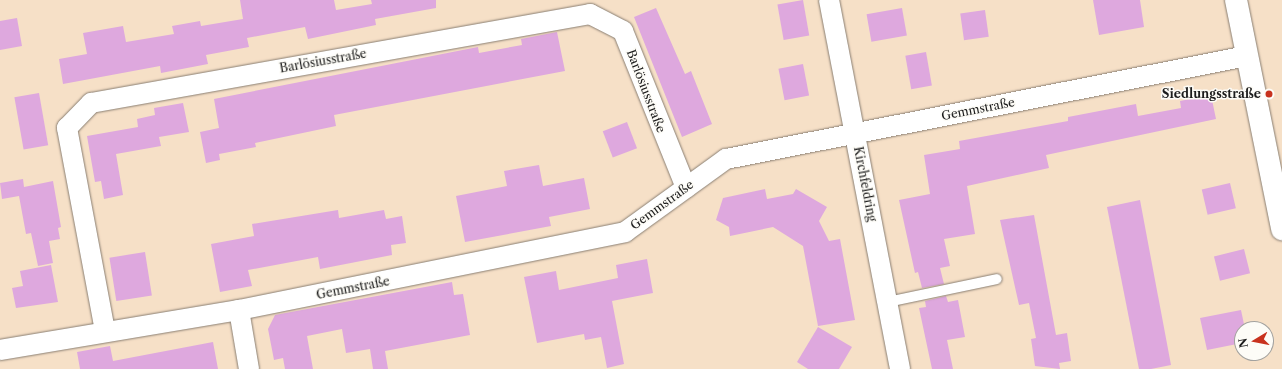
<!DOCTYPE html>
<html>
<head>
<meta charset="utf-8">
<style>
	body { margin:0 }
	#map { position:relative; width:1282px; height:369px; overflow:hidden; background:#f6e0c7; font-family:"Libre Caslon Text",serif }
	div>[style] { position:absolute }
	.building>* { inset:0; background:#dea8de; transform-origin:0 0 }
	.roads { filter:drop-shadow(0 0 1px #897e72) drop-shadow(0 0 1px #897e72) }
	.service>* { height:10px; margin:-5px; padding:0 5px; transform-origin:5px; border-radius:5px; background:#fff }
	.minor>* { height:20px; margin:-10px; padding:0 10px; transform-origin:10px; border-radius:10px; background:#fff }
	.tertiary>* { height:22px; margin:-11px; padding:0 11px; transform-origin:11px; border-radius:11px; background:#fff }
	.dots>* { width:11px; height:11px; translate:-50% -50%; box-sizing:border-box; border:2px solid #fdfcf7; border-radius:50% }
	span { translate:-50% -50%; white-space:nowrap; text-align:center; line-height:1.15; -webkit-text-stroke:3px #fdfcf7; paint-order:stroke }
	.street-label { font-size:12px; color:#1c1c1c }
	.poi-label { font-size:12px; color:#1c1c1c; font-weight:700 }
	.right { translate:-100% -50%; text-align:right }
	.north { position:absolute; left:1234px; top:321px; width:40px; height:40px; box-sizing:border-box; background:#fdfcf7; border:1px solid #a3a29f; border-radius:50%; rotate:260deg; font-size:11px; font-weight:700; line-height:16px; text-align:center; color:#1c1c1c }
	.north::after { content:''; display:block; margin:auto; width:14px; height:18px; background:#c8321e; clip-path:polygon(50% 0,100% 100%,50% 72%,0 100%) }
</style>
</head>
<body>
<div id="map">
	<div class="building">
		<div style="clip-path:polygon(240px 0,334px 0,336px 10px,372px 4px,371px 0,436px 0,436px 8px,375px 19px,376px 25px,308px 39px,305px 27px,247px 38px,249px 47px,206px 55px,208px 64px,161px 73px,160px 66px,63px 84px,59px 59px,87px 54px,83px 33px,123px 26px,126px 42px,174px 34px,172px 26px,200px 21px,201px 26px,243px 19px)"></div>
		<div style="left:803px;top:0;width:36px;height:26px;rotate:80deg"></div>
		<div style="clip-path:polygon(1093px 0,1140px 0,1144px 27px,1099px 35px)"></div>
		<div style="clip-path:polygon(656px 8px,685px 74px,691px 71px,712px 124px,682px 137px,634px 17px)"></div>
		<div style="left:902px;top:8px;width:28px;height:36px;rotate:80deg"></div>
		<div style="left:985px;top:10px;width:27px;height:25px;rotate:82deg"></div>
		<div style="clip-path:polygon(17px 18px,22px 46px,0 50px,0 21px)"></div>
		<div style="clip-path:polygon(557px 32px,565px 71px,334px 115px,336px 126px,255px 143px,256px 147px,219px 154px,220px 160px,206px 163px,200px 132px,219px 128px,214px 99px,478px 47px,479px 53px,522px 45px,521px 39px)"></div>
		<div style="left:926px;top:52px;width:34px;height:21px;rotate:80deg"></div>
		<div style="left:803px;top:64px;width:32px;height:25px;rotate:79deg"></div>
		<div style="left:39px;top:93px;width:53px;height:25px;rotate:80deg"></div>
		<div style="clip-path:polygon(1211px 95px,1216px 119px,1046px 155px,1049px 168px,967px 186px,975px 234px,944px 239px,950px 266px,940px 268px,944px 284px,922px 288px,918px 272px,915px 273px,899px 200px,930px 194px,924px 155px,960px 149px,959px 141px,1068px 121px,1068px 117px,1136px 104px,1138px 116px,1181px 108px,1180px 101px)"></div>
		<div style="clip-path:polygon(183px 103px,189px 132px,159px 137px,161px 146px,116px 154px,123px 195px,104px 199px,101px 181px,95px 182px,87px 136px,138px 127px,137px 119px,155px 115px,154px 108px)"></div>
		<div style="left:627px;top:122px;width:28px;height:26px;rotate:69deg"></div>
		<div style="clip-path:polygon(539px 165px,543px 186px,584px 178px,590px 209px,549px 217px,551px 226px,465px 242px,456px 196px,507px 186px,504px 171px)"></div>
		<div style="clip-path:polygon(23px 179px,24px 187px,53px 181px,61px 227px,58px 228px,60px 239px,49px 241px,53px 263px,38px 266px,31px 233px,26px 234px,19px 196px,2px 199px,0 183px)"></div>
		<div style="left:1230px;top:183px;width:26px;height:29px;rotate:77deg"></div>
		<div style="clip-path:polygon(765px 189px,767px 199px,793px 194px,796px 189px,827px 207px,819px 221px,829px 241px,840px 239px,855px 320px,818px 326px,803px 246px,773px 227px,730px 236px,729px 227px,716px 220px,723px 198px)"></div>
		<div style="clip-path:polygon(1140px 200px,1171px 365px,1151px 369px,1139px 369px,1107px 207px)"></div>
		<div style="clip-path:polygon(338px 210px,339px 218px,384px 210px,386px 219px,402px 216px,406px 243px,391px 245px,392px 255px,320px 269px,318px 257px,248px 270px,252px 286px,220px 292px,211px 244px,254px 236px,252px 224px)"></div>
		<div style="clip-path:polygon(1034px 215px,1056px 335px,1067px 333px,1071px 361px,1059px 363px,1060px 369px,1035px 366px,1031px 339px,1036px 338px,1029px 303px,1019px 305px,1000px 220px)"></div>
		<div style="left:1244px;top:249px;width:25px;height:31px;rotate:76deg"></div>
		<div style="left:145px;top:252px;width:44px;height:36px;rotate:81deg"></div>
		<div style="clip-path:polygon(647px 259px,653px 293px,612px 301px,624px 364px,607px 368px,601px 337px,585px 340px,584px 334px,537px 343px,524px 277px,556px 271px,559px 290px,618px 278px,616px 265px)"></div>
		<div style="clip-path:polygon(51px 265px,58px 302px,16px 308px,12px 288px,23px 286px,20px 271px)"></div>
		<div style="clip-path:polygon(452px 282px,454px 295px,463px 294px,470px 335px,385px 351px,388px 369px,373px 369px,370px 349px,346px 353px,342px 329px,307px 336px,313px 369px,285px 369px,283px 358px,274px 360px,268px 329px,275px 315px)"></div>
		<div style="clip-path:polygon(946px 296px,948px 302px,958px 300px,965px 337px,947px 340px,953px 369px,932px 369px,919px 308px,926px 307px,925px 301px)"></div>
		<div style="clip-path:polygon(1241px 310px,1245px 329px,1242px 343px,1207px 350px,1200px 318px)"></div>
		<div style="clip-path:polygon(818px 327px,852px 347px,839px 369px,808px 369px,797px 362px)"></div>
		<div style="clip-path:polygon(213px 342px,218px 369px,80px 369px,77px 352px,110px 346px,113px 361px)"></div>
	</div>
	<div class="roads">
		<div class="service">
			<div style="left:887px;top:302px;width:112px;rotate:-11.8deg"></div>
		</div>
		<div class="minor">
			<div style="left:829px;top:0;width:376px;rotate:79.1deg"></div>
			<div style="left:239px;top:310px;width:60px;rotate:80.4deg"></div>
			<div style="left:105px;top:331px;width:207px;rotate:-100.6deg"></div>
			<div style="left:67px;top:128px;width:35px;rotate:-46deg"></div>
			<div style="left:91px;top:103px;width:507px;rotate:-10.11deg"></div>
			<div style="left:590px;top:14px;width:37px;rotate:27deg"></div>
			<div style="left:623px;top:31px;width:169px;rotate:68.1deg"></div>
			<div style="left:0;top:350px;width:242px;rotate:-9.5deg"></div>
			<div style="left:239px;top:310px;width:394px;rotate:-11.4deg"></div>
			<div style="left:625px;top:232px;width:125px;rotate:-35.9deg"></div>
			<div style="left:726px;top:159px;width:531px;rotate:-11.18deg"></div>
		</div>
		<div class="tertiary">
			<div style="left:1236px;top:0;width:234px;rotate:78.6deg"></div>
		</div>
	</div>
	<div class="dots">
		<div style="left:1269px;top:94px;background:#c8321e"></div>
	</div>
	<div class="street-label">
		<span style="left:323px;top:61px;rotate:-10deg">Barlösiusstraße</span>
		<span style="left:646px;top:91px;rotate:69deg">Barlösiusstraße</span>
		<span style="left:978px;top:109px;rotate:-11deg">Gemmstraße</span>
		<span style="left:865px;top:184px;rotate:79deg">Kirchfeldring</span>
		<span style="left:662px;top:205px;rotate:-36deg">Gemmstraße</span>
		<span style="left:353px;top:288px;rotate:-11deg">Gemmstraße</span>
	</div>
	<div class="poi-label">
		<span class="right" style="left:1261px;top:94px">Siedlungsstraße</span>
	</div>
	<div class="north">N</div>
</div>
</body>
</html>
